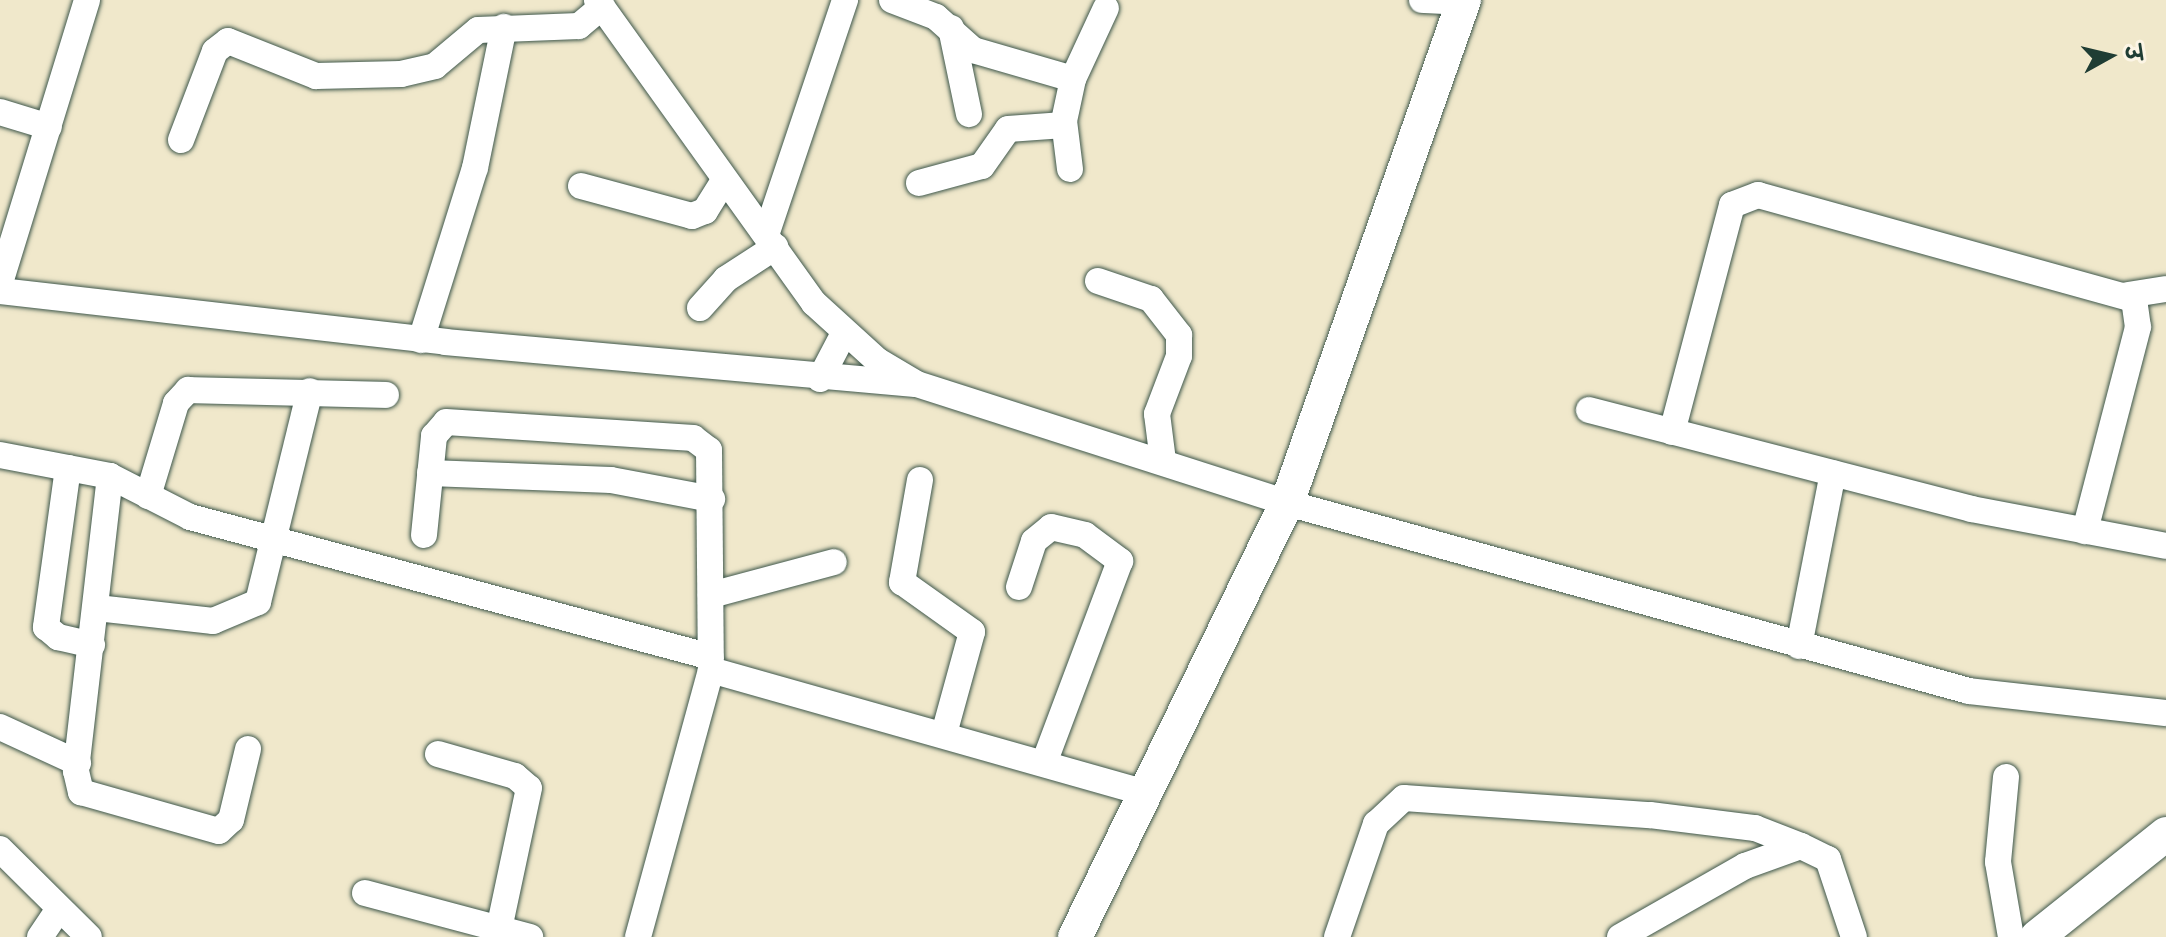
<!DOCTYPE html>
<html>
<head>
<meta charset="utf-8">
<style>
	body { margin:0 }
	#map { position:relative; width:2166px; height:937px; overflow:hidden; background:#f0e8cb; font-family:"Patrick Hand","Playpen Sans Deva",sans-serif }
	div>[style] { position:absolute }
	.roads { filter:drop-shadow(0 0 2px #3e574b) drop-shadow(0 0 2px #3e574b) }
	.minor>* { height:26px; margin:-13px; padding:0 13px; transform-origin:13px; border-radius:13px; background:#fff }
	.major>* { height:34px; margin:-17px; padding:0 17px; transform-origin:17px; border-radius:17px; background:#fff }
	span { translate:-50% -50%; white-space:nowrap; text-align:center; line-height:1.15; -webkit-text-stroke:8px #fcf5e5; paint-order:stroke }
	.north { position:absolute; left:2070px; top:16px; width:80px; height:80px; -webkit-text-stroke:6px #fcf5e5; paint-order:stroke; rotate:82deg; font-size:22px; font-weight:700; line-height:32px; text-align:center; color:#1f3d34 }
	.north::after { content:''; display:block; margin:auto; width:28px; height:36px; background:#1f3d34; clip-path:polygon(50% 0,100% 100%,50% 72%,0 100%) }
</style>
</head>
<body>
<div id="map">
	<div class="roads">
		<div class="minor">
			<div style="left:597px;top:0;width:373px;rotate:54.4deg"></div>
			<div style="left:814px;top:303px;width:86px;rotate:42.2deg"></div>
			<div style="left:878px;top:361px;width:45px;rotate:30.5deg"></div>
			<div style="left:917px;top:384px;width:389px;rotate:17.8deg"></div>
			<div style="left:1287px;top:503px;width:707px;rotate:15.41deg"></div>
			<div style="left:1969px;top:691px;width:198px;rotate:6.4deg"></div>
			<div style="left:892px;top:0;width:47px;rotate:21.1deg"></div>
			<div style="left:936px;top:17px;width:50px;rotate:41.7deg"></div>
			<div style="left:973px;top:50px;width:104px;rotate:16.2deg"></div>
			<div style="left:1422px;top:0;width:41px;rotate:2.8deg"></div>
			<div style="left:951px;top:28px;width:88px;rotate:78.2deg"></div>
			<div style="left:0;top:112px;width:51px;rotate:17deg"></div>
			<div style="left:181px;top:140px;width:95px;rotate:-69.1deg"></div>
			<div style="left:215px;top:51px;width:16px;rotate:-38deg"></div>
			<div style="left:228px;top:41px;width:95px;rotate:21.7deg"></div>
			<div style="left:316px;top:76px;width:85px;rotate:-1.3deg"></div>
			<div style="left:401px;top:74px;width:35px;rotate:-13deg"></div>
			<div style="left:435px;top:66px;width:56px;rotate:-39.9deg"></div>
			<div style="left:478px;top:30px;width:101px;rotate:-2.3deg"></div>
			<div style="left:579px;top:26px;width:30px;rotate:-40deg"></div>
			<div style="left:1070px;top:169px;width:48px;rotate:-97.1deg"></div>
			<div style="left:1064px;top:121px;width:43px;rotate:-77.9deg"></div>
			<div style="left:1073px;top:79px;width:78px;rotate:-65.1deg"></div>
			<div style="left:919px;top:183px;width:65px;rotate:-15.1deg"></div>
			<div style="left:982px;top:166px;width:45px;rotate:-54.9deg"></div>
			<div style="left:1008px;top:129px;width:56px;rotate:-4.1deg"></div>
			<div style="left:581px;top:186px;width:115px;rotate:15.1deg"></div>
			<div style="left:692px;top:216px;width:14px;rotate:-21deg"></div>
			<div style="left:705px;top:211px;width:36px;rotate:-58deg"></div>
			<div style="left:766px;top:235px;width:248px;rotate:-71.4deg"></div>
			<div style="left:1098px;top:281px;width:56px;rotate:18.8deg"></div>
			<div style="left:1151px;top:299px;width:46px;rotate:52.1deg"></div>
			<div style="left:1179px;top:335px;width:21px;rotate:90deg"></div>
			<div style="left:1179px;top:356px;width:62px;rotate:110.8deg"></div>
			<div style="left:1157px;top:414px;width:47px;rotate:82.7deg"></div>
			<div style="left:0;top:283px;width:296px;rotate:-72.9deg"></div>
			<div style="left:0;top:291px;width:448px;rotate:6.5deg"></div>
			<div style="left:445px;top:342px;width:472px;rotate:5.1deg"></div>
			<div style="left:2128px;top:295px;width:38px;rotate:-9deg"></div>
			<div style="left:700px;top:308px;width:39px;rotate:-48deg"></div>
			<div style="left:726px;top:279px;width:59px;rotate:-33.1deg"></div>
			<div style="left:421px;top:340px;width:180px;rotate:-72.6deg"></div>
			<div style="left:475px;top:168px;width:144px;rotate:-78.4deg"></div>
			<div style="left:820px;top:379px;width:52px;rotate:-62.4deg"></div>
			<div style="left:1589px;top:410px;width:395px;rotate:14.5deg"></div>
			<div style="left:1971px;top:509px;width:198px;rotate:10.7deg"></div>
			<div style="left:1672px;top:432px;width:235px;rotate:-75.2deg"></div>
			<div style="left:1732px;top:205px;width:28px;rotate:-21deg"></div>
			<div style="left:1758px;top:195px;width:390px;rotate:15.5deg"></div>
			<div style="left:2134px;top:299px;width:28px;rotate:82deg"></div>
			<div style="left:2138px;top:327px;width:211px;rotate:104.6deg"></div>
			<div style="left:0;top:455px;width:112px;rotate:10.8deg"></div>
			<div style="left:110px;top:476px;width:90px;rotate:27.1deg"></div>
			<div style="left:190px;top:517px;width:539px;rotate:15.04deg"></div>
			<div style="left:68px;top:468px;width:161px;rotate:97.9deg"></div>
			<div style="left:46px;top:627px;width:16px;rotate:40deg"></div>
			<div style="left:58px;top:637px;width:35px;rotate:13deg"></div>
			<div style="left:430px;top:473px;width:181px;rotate:2.2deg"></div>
			<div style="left:611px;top:480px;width:103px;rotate:10.7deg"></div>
			<div style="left:110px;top:476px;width:297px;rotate:96.6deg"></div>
			<div style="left:76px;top:771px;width:22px;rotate:77deg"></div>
			<div style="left:81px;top:792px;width:143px;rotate:15.8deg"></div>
			<div style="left:219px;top:831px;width:16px;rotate:-43deg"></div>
			<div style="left:231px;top:820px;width:73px;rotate:-76.5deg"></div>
			<div style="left:920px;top:480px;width:104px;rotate:100deg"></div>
			<div style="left:902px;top:582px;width:86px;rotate:35.5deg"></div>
			<div style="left:972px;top:632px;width:106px;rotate:105.4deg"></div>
			<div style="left:148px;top:496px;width:97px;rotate:-73.2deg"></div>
			<div style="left:176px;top:403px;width:18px;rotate:-47deg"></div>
			<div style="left:188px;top:390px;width:198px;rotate:1.4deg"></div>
			<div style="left:424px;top:535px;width:100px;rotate:-84.2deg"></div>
			<div style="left:434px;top:436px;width:18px;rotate:-49deg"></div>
			<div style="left:446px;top:422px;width:248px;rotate:3.7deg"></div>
			<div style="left:693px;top:438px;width:20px;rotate:37deg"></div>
			<div style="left:709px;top:450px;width:220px;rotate:89.5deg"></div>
			<div style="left:711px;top:670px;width:277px;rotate:105.3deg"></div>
			<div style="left:1019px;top:587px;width:48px;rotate:-71.9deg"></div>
			<div style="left:1034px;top:541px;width:22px;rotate:-39deg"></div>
			<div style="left:1051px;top:527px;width:35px;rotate:13deg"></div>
			<div style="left:1085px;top:535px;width:44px;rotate:36.6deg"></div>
			<div style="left:1120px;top:561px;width:216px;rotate:110.6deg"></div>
			<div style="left:711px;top:595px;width:127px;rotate:-15deg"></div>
			<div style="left:97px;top:608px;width:117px;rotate:6.4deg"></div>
			<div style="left:213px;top:621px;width:49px;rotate:-22.9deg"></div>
			<div style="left:258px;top:602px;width:217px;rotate:-76.2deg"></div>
			<div style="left:1799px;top:646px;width:176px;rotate:-78.9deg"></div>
			<div style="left:711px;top:670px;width:453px;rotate:15.8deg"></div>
			<div style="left:0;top:727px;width:86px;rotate:24.8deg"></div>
			<div style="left:438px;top:754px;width:80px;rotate:15.9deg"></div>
			<div style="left:515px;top:776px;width:18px;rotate:41deg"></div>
			<div style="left:529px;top:788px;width:144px;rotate:102deg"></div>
			<div style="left:2006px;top:777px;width:85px;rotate:95.4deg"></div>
			<div style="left:1998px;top:862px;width:76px;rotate:80.2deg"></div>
			<div style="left:0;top:849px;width:125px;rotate:44.7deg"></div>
			<div style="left:365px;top:893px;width:171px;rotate:14.9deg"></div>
			<div style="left:40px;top:937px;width:34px;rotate:-56deg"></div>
			<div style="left:1337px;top:937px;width:120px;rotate:-71deg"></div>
			<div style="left:1376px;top:824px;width:38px;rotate:-43deg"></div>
			<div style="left:1404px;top:798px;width:247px;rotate:4deg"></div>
			<div style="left:1650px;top:815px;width:106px;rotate:7.1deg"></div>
			<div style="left:1755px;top:828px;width:49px;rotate:21.4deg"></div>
			<div style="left:1620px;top:937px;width:144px;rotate:-29.6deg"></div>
			<div style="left:1745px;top:866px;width:59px;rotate:-19.7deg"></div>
			<div style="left:1801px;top:846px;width:30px;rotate:26deg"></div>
			<div style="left:1828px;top:859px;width:82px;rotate:71.6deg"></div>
		</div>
		<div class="major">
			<div style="left:1075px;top:937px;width:483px;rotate:-64deg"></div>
			<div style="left:1287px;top:503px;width:533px;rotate:-70.61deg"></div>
			<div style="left:2037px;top:937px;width:165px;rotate:-38.6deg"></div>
		</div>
	</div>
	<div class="north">उ</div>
</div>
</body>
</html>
